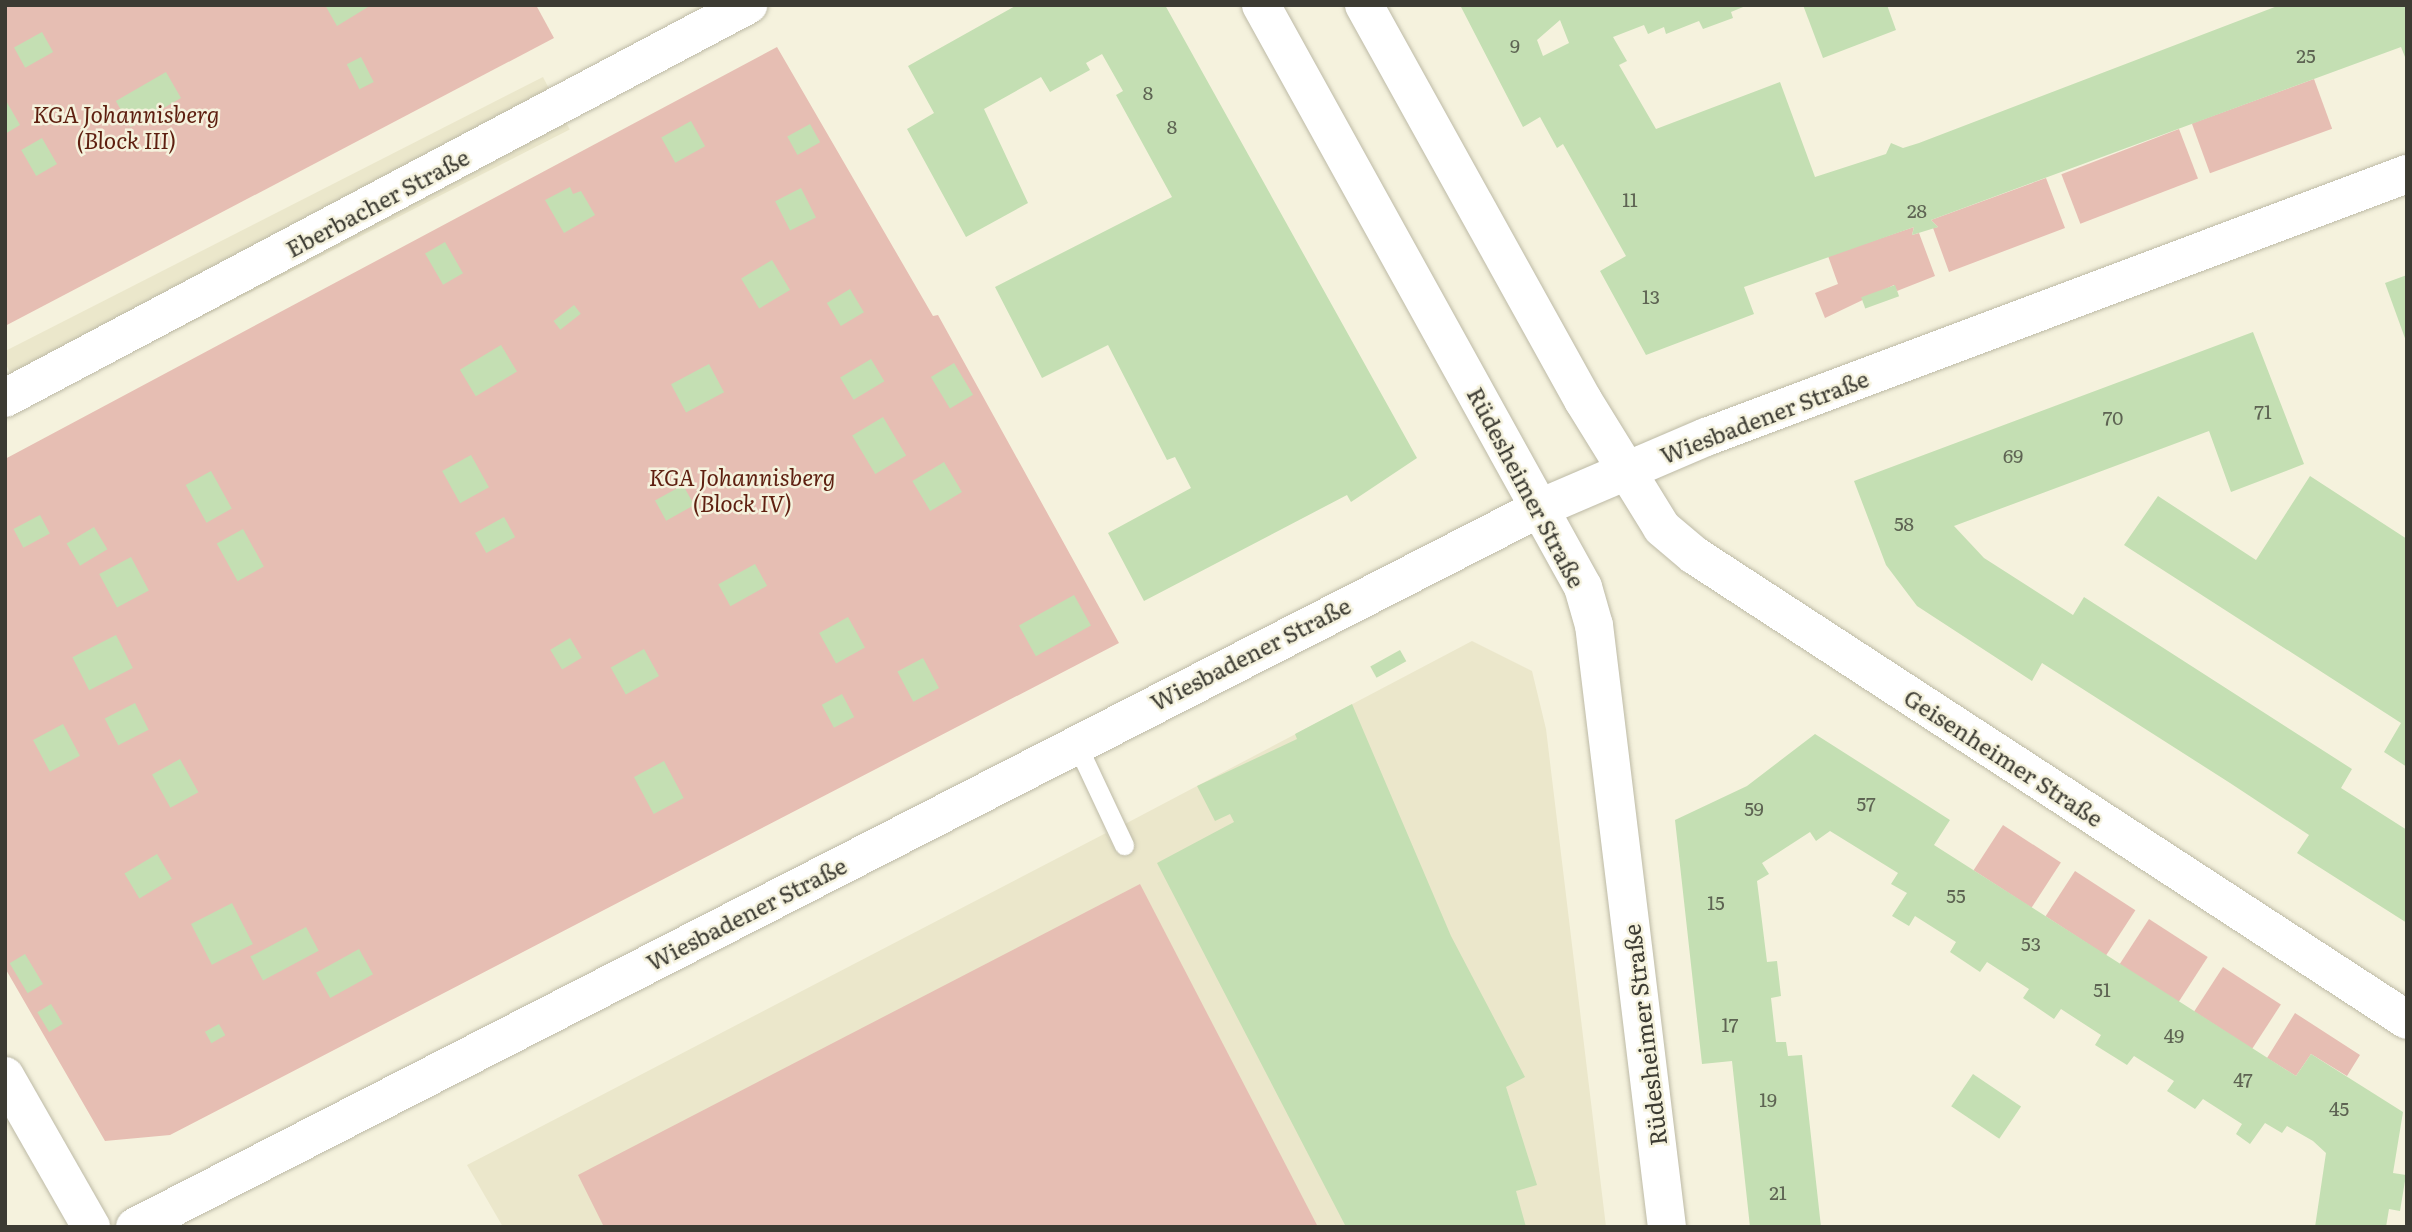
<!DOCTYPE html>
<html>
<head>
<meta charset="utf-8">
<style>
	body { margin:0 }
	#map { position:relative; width:2412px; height:1232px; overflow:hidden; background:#f5f2dd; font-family:Literata,serif }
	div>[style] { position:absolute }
	.built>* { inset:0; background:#ebe7cb; transform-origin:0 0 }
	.green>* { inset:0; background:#e6beb3; transform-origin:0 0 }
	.building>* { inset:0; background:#c4dfb3; transform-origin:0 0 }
	.roads { filter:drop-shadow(0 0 2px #bdbaa6) drop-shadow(0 0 2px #bdbaa6) }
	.lane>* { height:19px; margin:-9.5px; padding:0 9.5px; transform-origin:9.5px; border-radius:9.5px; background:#fff }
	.street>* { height:38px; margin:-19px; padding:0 19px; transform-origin:19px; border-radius:19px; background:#fff }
	.secondary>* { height:38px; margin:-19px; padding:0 19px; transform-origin:19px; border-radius:19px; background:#fff }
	span { translate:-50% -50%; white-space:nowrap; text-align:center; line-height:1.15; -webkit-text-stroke:5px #f5f2dd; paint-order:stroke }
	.number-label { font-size:19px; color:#5e6453 }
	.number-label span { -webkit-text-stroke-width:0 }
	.park-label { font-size:23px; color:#5e1f10; font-style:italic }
	.street-label { font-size:23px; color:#3c3b33 }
	.frame { position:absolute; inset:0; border:7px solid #3c3b33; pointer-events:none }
</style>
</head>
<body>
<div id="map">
	<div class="built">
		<div style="left:543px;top:77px;width:59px;height:609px;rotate:63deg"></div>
		<div style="clip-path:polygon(1472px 641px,1532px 671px,1546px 729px,1606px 1227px,503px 1227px,467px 1165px,1106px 833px,1115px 850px,1133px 841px,1125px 824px)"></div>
	</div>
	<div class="green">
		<div style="clip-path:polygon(5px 5px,536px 5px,554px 38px,5px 326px)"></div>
		<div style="clip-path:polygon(777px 47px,933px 316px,938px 315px,1119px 643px,170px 1135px,105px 1141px,5px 968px,5px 459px)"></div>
		<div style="left:2314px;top:79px;width:53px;height:130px;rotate:70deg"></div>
		<div style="left:2179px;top:129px;width:53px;height:126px;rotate:69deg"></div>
		<div style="clip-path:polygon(2046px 178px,2065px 228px,1949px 272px,1933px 228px,1938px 227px,1931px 220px)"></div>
		<div style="clip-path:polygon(1914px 227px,1912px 235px,1919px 233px,1935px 276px,1897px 291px,1894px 285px,1825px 318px,1815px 293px,1838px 284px,1828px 256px)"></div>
		<div style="left:2003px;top:825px;width:69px;height:54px;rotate:33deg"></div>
		<div style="left:2075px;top:871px;width:72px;height:54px;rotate:33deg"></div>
		<div style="clip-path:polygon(1140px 884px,1318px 1227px,604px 1227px,578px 1175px)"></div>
		<div style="left:2149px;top:919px;width:70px;height:54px;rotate:33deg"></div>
		<div style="left:2223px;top:967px;width:69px;height:53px;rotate:33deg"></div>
		<div style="clip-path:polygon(2295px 1013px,2360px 1055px,2347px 1076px,2311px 1054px,2296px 1076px,2267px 1058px)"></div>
	</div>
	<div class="building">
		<div style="clip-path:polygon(325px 5px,367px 5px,368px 7px,337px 26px)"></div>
		<div style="clip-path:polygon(1017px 5px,1165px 5px,1417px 458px,1351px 502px,1347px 495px,1144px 601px,1108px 533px,1191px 488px,1175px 457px,1167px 460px,1108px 345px,1042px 378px,995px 287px,1172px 197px,1116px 95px,1123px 91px,1102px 54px,1086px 63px,1090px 70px,1050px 92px,1041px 77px,984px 109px,1028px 203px,966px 237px,907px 129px,934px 113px,908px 66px)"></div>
		<div style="clip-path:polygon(evenodd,1460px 5px,1748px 5px,1731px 12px,1733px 18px,1703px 29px,1699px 21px,1666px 34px,1664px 27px,1648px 34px,1644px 25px,1613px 37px,1627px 61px,1619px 65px,1656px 129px,1780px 82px,1815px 177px,1886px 154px,1891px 143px,1903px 148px,1919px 143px,2280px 5px,2407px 5px,2407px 62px,2401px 47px,1931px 220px,1938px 227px,1912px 235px,1914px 227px,1744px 287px,1754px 314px,1646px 355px,1600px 271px,1626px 256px,1563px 144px,1557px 148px,1540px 117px,1523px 127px,1460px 5px,1560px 20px,1569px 43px,1543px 56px,1537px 40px,1560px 20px)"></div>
		<div style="clip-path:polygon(1803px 5px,1887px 5px,1896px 30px,1823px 58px)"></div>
		<div style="left:42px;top:32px;width:23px;height:32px;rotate:61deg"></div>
		<div style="left:361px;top:57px;width:28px;height:16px;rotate:63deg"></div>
		<div style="left:166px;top:72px;width:30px;height:58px;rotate:60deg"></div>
		<div style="clip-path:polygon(5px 99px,20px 125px,5px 134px)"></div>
		<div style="left:691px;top:121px;width:29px;height:34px;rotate:61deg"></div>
		<div style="left:810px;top:124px;width:21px;height:26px;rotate:61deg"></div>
		<div style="left:42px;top:138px;width:30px;height:24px;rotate:60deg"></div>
		<div style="clip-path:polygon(570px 187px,573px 194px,581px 191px,595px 215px,564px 233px,545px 200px)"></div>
		<div style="left:801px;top:188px;width:33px;height:29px;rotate:63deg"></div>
		<div style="left:445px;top:242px;width:36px;height:23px;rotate:60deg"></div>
		<div style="left:772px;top:260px;width:35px;height:36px;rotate:59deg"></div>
		<div style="clip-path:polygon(2407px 275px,2407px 341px,2406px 341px,2385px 283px)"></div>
		<div style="left:1895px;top:285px;width:12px;height:36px;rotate:70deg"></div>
		<div style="left:850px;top:289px;width:27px;height:27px;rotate:59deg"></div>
		<div style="left:574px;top:305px;width:11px;height:26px;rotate:52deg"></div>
		<div style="clip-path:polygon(2253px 332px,2304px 464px,2231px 492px,2209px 431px,1954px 526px,1984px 558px,2073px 615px,2084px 597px,2352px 769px,2341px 788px,2407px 830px,2407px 923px,2297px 853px,2309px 835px,2230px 783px,2042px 663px,2032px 681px,1917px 606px,1886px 565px,1854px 481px)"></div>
		<div style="left:501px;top:345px;width:31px;height:48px;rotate:59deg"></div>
		<div style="left:871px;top:359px;width:26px;height:36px;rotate:59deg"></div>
		<div style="left:954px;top:363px;width:37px;height:27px;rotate:59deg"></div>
		<div style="left:709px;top:364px;width:32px;height:43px;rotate:62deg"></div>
		<div style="left:883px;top:417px;width:45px;height:36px;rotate:59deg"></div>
		<div style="left:471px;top:455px;width:37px;height:33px;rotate:61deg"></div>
		<div style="left:944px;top:462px;width:35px;height:37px;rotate:59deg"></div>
		<div style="left:211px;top:471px;width:43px;height:29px;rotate:61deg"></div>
		<div style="clip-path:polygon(2310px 476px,2407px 539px,2407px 767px,2384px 752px,2401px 723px,2124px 545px,2158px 496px,2256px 560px)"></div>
		<div style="left:683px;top:485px;width:23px;height:32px;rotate:61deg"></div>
		<div style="left:40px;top:515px;width:21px;height:30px;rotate:62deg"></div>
		<div style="left:504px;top:517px;width:23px;height:33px;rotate:61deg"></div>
		<div style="left:94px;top:527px;width:26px;height:32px;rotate:59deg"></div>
		<div style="left:243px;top:529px;width:43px;height:30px;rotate:61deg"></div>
		<div style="left:131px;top:557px;width:38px;height:36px;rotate:62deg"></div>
		<div style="left:755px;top:564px;width:25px;height:42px;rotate:61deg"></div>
		<div style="left:1074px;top:595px;width:35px;height:63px;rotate:61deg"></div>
		<div style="left:848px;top:617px;width:35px;height:33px;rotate:61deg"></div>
		<div style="left:116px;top:635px;width:37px;height:49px;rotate:63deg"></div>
		<div style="left:570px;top:638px;width:23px;height:23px;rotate:59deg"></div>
		<div style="left:644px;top:649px;width:31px;height:38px;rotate:61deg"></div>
		<div style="left:1400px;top:650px;width:13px;height:34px;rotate:61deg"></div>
		<div style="left:923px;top:658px;width:34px;height:29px;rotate:62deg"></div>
		<div style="left:842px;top:694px;width:26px;height:23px;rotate:62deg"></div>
		<div style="left:135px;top:703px;width:30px;height:34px;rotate:63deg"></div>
		<div style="clip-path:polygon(1352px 704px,1451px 936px,1525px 1077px,1506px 1087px,1537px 1185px,1516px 1191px,1526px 1227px,1346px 1227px,1157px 863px,1234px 822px,1230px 814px,1215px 821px,1197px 786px,1297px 739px,1295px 734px)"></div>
		<div style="left:63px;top:724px;width:36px;height:34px;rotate:62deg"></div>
		<div style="clip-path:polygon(1815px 734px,1950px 820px,1934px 845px,2296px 1076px,2311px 1054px,2403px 1112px,2393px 1173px,2406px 1175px,2400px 1211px,2389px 1209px,2386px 1227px,2315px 1227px,2326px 1153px,2313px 1141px,2287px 1126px,2282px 1133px,2265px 1123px,2250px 1144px,2236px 1134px,2242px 1124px,2203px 1099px,2195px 1109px,2167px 1091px,2174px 1081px,2134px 1056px,2127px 1065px,2095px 1045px,2101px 1035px,2061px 1009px,2054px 1019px,2023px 998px,2029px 989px,1987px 962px,1980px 972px,1950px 952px,1956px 942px,1915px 916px,1909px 926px,1892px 916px,1907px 893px,1891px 884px,1898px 873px,1830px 831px,1816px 841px,1810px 832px,1762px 863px,1769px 874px,1757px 881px,1767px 962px,1777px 961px,1781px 996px,1771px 998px,1776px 1042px,1786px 1042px,1788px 1056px,1802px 1055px,1821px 1227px,1750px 1227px,1732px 1061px,1702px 1064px,1675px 820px,1747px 786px)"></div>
		<div style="left:180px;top:759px;width:38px;height:32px;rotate:61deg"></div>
		<div style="left:664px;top:761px;width:42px;height:34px;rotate:62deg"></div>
		<div style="left:157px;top:854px;width:29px;height:38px;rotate:59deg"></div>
		<div style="left:232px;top:903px;width:46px;height:46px;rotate:63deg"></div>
		<div style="left:306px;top:927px;width:27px;height:63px;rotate:62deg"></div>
		<div style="left:359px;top:949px;width:29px;height:49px;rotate:61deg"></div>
		<div style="left:25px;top:954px;width:35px;height:18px;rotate:59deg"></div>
		<div style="left:51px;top:1004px;width:23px;height:16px;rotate:59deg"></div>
		<div style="left:219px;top:1024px;width:13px;height:16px;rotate:61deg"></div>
		<div style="left:1973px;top:1074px;width:58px;height:39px;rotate:34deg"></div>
	</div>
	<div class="roads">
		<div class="lane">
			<div style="left:1076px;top:743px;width:113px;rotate:64.8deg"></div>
		</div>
		<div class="street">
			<div style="left:1261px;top:5px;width:665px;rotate:61.05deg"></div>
			<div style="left:1583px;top:587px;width:40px;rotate:74deg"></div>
			<div style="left:1594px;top:625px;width:606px;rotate:83.09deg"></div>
			<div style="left:1364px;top:5px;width:452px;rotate:61deg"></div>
			<div style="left:1583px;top:400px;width:150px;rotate:58.3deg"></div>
			<div style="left:1662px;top:528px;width:42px;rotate:40.2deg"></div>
			<div style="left:1694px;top:555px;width:851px;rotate:33.11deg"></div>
			<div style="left:5px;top:398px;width:841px;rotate:-27.88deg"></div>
			<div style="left:5px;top:1076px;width:174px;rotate:60.3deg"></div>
		</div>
		<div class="secondary">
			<div style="left:135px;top:1227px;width:1578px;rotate:-27.1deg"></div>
			<div style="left:1540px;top:508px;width:181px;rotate:-23.2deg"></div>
			<div style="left:1706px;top:437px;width:749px;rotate:-20.57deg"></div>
		</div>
	</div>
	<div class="number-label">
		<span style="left:1515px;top:46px">9</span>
		<span style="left:2306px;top:56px">25</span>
		<span style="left:1148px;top:93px">8</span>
		<span style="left:1172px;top:127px">8</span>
		<span style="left:1630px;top:200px">11</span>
		<span style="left:1917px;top:211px">28</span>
		<span style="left:1651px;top:297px">13</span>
		<span style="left:2263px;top:412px">71</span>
		<span style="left:2113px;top:418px">70</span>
		<span style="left:2013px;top:456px">69</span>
		<span style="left:1904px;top:524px">58</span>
		<span style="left:1866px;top:804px">57</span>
		<span style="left:1754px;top:809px">59</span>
		<span style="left:1956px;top:896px">55</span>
		<span style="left:1716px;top:903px">15</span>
		<span style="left:2031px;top:944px">53</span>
		<span style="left:2102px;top:990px">51</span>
		<span style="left:1730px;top:1025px">17</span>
		<span style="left:2174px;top:1036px">49</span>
		<span style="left:2243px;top:1080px">47</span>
		<span style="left:1768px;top:1100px">19</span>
		<span style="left:2339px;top:1109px">45</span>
		<span style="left:1778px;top:1193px">21</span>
	</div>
	<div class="park-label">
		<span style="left:126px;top:126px">KGA Johannisberg<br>(Block III)</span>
		<span style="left:742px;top:489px">KGA Johannisberg<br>(Block IV)</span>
	</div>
	<div class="street-label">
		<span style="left:377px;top:202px;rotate:-28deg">Eberbacher Straße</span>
		<span style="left:1764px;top:416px;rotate:-21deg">Wiesbadener Straße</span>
		<span style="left:1527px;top:487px;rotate:62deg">Rüdesheimer Straße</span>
		<span style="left:1250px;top:653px;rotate:-27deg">Wiesbadener Straße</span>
		<span style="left:2004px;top:757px;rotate:33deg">Geisenheimer Straße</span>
		<span style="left:746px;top:913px;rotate:-27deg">Wiesbadener Straße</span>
		<span style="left:1644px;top:1035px;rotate:-97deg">Rüdesheimer Straße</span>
	</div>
	<div class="frame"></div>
</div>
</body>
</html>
